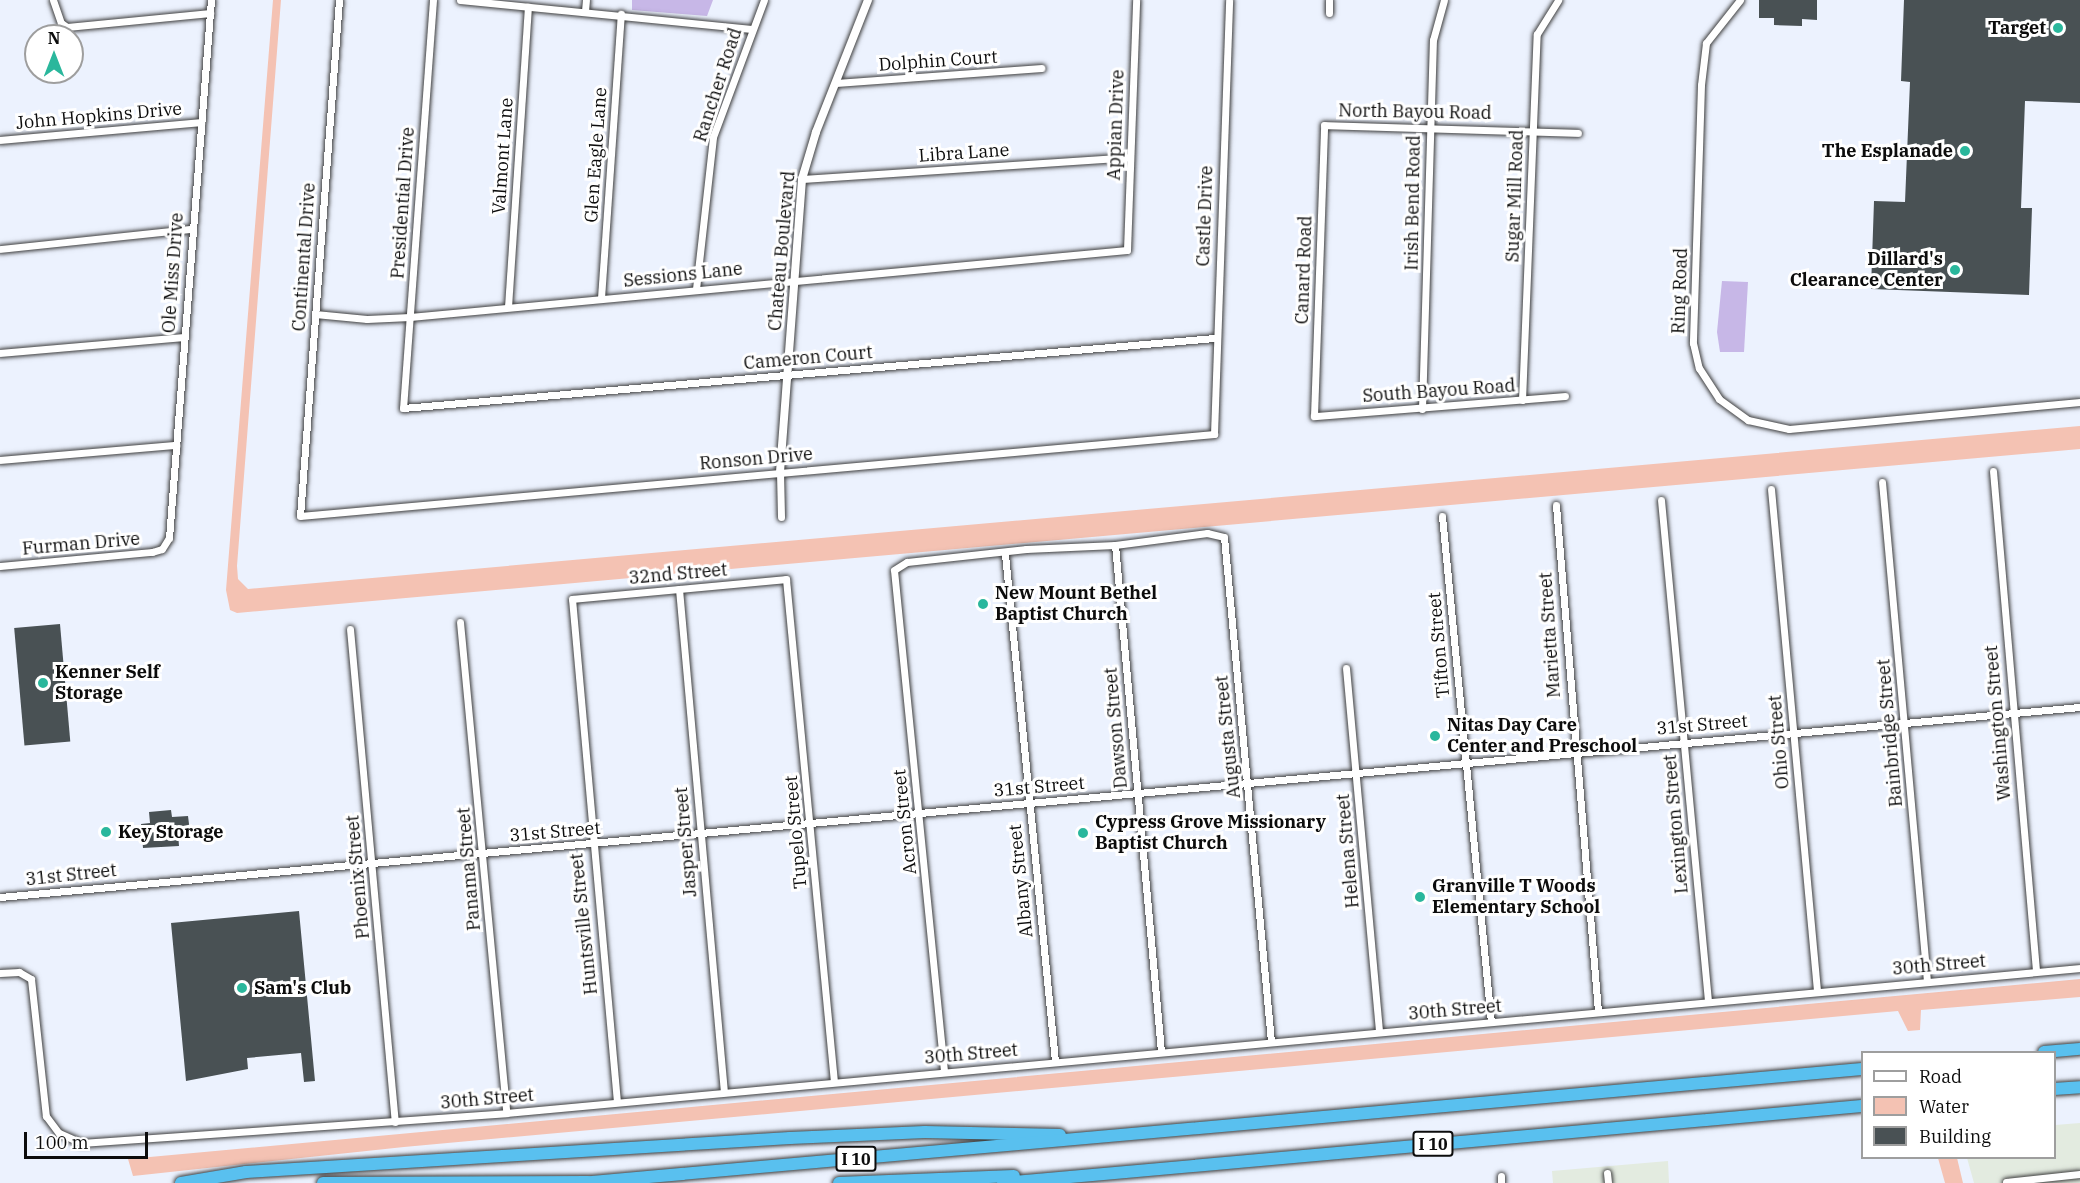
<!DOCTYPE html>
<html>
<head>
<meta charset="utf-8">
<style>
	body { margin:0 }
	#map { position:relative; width:2080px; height:1183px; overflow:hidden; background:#ecf2fe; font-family:"IBM Plex Serif",serif }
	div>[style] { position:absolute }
	.industrial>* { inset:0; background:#e3ebe0 }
	.green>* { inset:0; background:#c7b7e7 }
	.water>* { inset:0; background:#f4c2b3 }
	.building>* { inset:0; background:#495154; transform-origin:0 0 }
	.roads { filter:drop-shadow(0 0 2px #3f3f3f) drop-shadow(0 0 2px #3f3f3f) }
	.minor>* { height:7px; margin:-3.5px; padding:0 3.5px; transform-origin:3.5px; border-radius:3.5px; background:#fff }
	.tertiary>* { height:8px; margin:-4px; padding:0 4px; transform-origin:4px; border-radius:4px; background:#fff }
	.motorway>* { height:12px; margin:-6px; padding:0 6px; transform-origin:6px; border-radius:6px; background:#59c0ef }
	.dots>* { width:16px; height:16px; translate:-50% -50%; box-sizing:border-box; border:3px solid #fff; border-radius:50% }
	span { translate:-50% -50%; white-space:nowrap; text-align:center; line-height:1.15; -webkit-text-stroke:6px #fff; paint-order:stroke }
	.shield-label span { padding:2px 4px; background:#fff; border:2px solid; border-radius:4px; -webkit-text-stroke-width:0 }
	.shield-label { font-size:16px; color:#0c0c0c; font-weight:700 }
	.poi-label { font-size:18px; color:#0c0c0c; font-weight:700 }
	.right { translate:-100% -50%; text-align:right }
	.left { translate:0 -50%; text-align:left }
	.street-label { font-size:18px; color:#0c0c0c }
	.legend { position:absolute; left:1861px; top:1051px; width:195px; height:108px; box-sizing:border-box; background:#fff; border:2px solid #9e9e9e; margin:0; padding:8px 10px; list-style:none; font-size:18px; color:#0c0c0c }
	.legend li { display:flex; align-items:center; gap:12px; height:30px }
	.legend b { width:30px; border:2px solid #9e9e9e }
	.north { position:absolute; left:24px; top:24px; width:60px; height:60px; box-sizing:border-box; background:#fff; border:2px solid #9e9e9e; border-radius:50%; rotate:0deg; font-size:16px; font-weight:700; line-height:24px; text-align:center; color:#0c0c0c }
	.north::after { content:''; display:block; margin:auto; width:21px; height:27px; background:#2ab79c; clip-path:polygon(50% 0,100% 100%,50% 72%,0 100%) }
	.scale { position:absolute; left:24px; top:1132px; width:124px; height:27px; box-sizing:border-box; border:3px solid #0c0c0c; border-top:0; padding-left:8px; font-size:18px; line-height:21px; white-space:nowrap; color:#0c0c0c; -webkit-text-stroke:4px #fff; paint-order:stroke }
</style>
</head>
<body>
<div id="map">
	<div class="industrial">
		<div style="clip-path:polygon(2080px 1123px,2080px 1183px,1974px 1183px,1967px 1158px,2054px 1158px,2055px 1125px)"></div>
		<div style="clip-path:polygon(1668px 1161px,1669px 1183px,1553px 1183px,1552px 1171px)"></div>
	</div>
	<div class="green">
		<div style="clip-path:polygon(632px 0,713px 0,707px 16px,632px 10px)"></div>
		<div style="clip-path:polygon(1722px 281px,1748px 282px,1744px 352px,1720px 352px,1717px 332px)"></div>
	</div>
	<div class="water">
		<div style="clip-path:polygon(273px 0,281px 0,237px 566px,238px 579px,248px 589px,2080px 426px,2080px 449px,237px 613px,230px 610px,226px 590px)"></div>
		<div style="clip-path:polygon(2080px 979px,2080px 997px,1921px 1010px,1920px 1030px,1908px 1031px,1898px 1011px,404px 1147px,133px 1176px,128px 1159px)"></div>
		<div style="clip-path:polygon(1938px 1158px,1957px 1158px,1963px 1183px,1945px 1183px)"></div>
	</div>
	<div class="building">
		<div style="clip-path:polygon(1759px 0,1817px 0,1817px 20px,1802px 19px,1802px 26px,1774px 25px,1774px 18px,1759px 18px)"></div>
		<div style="clip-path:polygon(1904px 0,2080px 0,2080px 103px,2025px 101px,2021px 208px,2032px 208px,2029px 295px,1871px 289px,1874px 201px,1905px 202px,1910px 82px,1901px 81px)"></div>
		<div style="left:60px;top:624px;width:118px;height:46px;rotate:85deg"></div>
		<div style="clip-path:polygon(171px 810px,172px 817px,188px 816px,190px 832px,178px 833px,179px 846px,143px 848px,141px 824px,150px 823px,149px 812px)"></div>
		<div style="clip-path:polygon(299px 911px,315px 1081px,304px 1082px,301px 1053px,247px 1058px,248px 1069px,186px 1081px,171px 923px)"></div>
	</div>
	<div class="roads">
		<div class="minor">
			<div style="left:53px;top:0;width:24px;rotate:71deg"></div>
			<div style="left:61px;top:23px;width:7px;rotate:34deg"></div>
			<div style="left:67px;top:27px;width:144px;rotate:-5.6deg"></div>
			<div style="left:339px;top:0;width:517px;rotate:94.32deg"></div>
			<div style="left:300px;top:516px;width:918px;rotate:-5.13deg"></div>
			<div style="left:1214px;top:434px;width:434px;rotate:-88deg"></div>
			<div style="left:433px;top:0;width:409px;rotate:94.2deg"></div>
			<div style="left:403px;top:408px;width:815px;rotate:-4.93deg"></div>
			<div style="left:460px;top:0;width:293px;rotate:5.7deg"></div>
			<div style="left:1740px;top:0;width:55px;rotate:128.3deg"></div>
			<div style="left:1706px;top:43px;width:42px;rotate:96.8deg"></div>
			<div style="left:1701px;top:85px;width:258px;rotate:91.8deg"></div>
			<div style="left:1693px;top:343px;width:26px;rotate:77deg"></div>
			<div style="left:1699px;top:368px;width:37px;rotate:57deg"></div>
			<div style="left:1719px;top:399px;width:36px;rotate:36deg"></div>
			<div style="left:1748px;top:420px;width:42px;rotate:12.4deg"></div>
			<div style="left:1789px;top:429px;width:292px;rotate:-5.3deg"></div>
			<div style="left:585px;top:11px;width:11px;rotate:-85deg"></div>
			<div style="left:1329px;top:13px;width:13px;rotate:-90deg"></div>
			<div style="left:836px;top:83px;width:206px;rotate:-4.2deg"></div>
			<div style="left:0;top:140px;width:202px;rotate:-5.1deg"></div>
			<div style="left:802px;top:179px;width:328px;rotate:-3.8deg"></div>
			<div style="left:0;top:249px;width:192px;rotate:-6deg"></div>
			<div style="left:696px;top:289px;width:153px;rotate:-83.6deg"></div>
			<div style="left:713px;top:137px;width:146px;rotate:-69.6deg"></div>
			<div style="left:601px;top:298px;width:285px;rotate:-86deg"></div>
			<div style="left:508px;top:307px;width:301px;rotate:-86.2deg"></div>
			<div style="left:315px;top:314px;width:52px;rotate:5.5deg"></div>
			<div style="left:367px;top:319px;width:43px;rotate:-2.7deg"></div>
			<div style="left:410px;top:317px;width:720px;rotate:-5.34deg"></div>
			<div style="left:1127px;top:250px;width:250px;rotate:-87.9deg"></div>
			<div style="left:0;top:353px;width:184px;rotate:-5deg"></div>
			<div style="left:1565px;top:396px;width:252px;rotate:175.4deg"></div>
			<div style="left:1314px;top:416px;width:291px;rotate:-88deg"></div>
			<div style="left:1324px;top:125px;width:254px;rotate:1.8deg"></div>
			<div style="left:1522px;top:400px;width:366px;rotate:-87.7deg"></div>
			<div style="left:1537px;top:34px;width:40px;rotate:-58deg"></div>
			<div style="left:1422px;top:409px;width:369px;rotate:-88.3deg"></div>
			<div style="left:1433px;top:40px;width:41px;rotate:-74.6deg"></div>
			<div style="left:0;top:460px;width:177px;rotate:-4.9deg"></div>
			<div style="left:1993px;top:471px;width:502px;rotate:85.08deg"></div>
			<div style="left:780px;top:472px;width:45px;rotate:88.7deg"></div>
			<div style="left:1882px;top:482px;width:501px;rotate:84.85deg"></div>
			<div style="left:1771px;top:489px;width:504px;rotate:84.76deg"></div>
			<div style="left:1661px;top:500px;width:503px;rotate:84.64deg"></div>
			<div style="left:1556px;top:505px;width:509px;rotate:85.26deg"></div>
			<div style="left:1442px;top:516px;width:508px;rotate:84.47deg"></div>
			<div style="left:1115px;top:545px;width:508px;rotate:84.81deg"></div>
			<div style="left:1005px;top:554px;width:509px;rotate:84.37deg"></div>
			<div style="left:0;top:566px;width:153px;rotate:-5.3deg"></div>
			<div style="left:152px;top:552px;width:10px;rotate:-17deg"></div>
			<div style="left:162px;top:549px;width:13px;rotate:-58deg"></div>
			<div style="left:169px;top:538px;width:540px;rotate:-85.54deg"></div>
			<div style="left:679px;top:589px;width:505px;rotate:84.89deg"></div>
			<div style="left:460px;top:622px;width:493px;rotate:84.6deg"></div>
			<div style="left:350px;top:629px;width:495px;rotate:84.8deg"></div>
			<div style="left:1346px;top:668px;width:365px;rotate:84.8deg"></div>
			<div style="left:0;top:897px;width:2089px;rotate:-5.22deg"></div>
			<div style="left:0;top:973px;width:19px;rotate:-3deg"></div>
			<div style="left:19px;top:972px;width:14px;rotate:30deg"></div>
			<div style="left:31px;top:979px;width:138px;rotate:83.8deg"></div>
			<div style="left:46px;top:1116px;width:21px;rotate:53deg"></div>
			<div style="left:59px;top:1133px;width:24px;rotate:24deg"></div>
			<div style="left:81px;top:1143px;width:426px;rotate:-4deg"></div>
			<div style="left:506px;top:1113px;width:1581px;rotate:-5.26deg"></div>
			<div style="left:944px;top:1071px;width:503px;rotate:-95.7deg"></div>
			<div style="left:894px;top:570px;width:15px;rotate:-32deg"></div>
			<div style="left:907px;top:562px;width:120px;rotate:-6.2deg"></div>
			<div style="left:1026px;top:549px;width:89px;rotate:-2.6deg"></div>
			<div style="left:1115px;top:545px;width:93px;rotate:-7.4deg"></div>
			<div style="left:1207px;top:533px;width:17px;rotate:13deg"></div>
			<div style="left:1224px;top:537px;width:507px;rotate:84.68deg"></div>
			<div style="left:617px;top:1102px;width:505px;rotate:-95.11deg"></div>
			<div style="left:572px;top:599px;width:215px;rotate:-5.3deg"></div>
			<div style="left:786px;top:579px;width:505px;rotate:84.55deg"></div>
			<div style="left:1607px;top:1173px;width:10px;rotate:84deg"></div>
			<div style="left:1501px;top:1176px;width:7px;rotate:90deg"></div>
			<div style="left:2006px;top:1182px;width:74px;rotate:-6.2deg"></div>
		</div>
		<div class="tertiary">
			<div style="left:780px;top:472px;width:294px;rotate:-85.7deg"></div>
			<div style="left:802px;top:179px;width:49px;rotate:-73.4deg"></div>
			<div style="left:816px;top:132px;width:142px;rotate:-68.5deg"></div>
		</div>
		<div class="motorway">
			<div style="left:2044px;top:1052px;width:36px;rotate:-5deg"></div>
			<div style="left:2054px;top:1089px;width:26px;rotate:-4deg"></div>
			<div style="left:181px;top:1183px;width:66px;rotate:-9.6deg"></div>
			<div style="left:246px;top:1172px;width:545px;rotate:-3.58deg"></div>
			<div style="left:790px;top:1138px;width:135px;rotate:-2.5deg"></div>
			<div style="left:925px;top:1132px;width:135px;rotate:1.3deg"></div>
			<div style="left:323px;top:1183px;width:265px;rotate:-0.2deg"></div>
			<div style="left:581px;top:1183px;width:1286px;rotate:-5.09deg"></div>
			<div style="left:839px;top:1183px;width:175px;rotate:-2.3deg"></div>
			<div style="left:1003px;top:1183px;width:862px;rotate:-5.12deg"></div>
		</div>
	</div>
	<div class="dots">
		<div style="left:2058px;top:28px;background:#2ab79c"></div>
		<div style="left:1965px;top:151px;background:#2ab79c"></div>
		<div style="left:1955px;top:270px;background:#2ab79c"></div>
		<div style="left:983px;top:604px;background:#2ab79c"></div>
		<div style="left:43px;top:683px;background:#2ab79c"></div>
		<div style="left:1435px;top:736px;background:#2ab79c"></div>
		<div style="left:106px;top:832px;background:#2ab79c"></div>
		<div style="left:1083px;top:833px;background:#2ab79c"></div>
		<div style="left:1420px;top:897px;background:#2ab79c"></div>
		<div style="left:242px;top:988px;background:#2ab79c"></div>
	</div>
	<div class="shield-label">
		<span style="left:1433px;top:1144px">I 10</span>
		<span style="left:856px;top:1159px">I 10</span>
	</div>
	<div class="poi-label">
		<span class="right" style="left:2046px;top:28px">Target</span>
		<span class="right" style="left:1953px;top:151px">The Esplanade</span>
		<span class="right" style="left:1943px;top:270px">Dillard's<br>Clearance Center</span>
		<span class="left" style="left:995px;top:604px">New Mount Bethel<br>Baptist Church</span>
		<span class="left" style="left:55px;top:683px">Kenner Self<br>Storage</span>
		<span class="left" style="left:1447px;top:736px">Nitas Day Care<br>Center and Preschool</span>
		<span class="left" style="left:1095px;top:833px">Cypress Grove Missionary<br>Baptist Church</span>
		<span class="left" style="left:118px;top:832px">Key Storage</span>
		<span class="left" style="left:1432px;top:897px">Granville T Woods<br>Elementary School</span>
		<span class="left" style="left:254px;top:988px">Sam's Club</span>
	</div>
	<div class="street-label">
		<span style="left:938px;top:61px;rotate:-4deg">Dolphin Court</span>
		<span style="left:718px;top:85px;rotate:-72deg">Rancher Road</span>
		<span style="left:1415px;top:112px;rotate:1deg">North Bayou Road</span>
		<span style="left:99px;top:116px;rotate:-5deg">John Hopkins Drive</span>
		<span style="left:1116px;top:125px;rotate:-88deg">Appian Drive</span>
		<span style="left:964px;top:153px;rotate:-4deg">Libra Lane</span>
		<span style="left:596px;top:155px;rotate:-86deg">Glen Eagle Lane</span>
		<span style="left:503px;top:156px;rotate:-86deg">Valmont Lane</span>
		<span style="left:1515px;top:196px;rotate:-88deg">Sugar Mill Road</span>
		<span style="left:403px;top:203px;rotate:-86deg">Presidential Drive</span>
		<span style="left:1413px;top:203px;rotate:-89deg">Irish Bend Road</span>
		<span style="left:1205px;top:216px;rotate:-88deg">Castle Drive</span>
		<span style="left:782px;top:251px;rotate:-85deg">Chateau Boulevard</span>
		<span style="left:304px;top:257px;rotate:-86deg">Continental Drive</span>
		<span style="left:1304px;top:270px;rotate:-88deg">Canard Road</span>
		<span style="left:173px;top:273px;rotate:-86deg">Ole Miss Drive</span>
		<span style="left:683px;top:275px;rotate:-6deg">Sessions Lane</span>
		<span style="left:1680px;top:291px;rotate:-88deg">Ring Road</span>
		<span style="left:808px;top:358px;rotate:-5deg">Cameron Court</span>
		<span style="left:1439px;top:391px;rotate:-4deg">South Bayou Road</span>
		<span style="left:756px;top:459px;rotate:-5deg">Ronson Drive</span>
		<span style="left:81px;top:544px;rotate:-5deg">Furman Drive</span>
		<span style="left:678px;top:574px;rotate:-5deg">32nd Street</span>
		<span style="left:1550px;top:635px;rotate:-94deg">Marietta Street</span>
		<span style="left:1439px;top:645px;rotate:-95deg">Tifton Street</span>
		<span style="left:1998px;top:723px;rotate:-95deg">Washington Street</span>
		<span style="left:1702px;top:725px;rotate:-5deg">31st Street</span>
		<span style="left:1116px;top:728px;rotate:-95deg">Dawson Street</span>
		<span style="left:1890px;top:733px;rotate:-95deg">Bainbridge Street</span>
		<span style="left:1228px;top:737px;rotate:-96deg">Augusta Street</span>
		<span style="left:1779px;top:742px;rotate:-95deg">Ohio Street</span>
		<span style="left:1039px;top:787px;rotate:-5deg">31st Street</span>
		<span style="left:905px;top:822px;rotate:-96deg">Acron Street</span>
		<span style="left:1676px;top:824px;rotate:-95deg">Lexington Street</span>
		<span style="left:555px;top:832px;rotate:-5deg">31st Street</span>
		<span style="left:796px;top:832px;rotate:-95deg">Tupelo Street</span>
		<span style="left:686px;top:842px;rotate:-95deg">Jasper Street</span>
		<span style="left:1348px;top:851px;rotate:-95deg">Helena Street</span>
		<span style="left:469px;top:869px;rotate:-95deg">Panama Street</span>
		<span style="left:71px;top:875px;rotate:-6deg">31st Street</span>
		<span style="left:358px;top:877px;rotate:-95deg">Phoenix Street</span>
		<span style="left:1021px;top:881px;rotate:-96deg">Albany Street</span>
		<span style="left:584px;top:924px;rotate:-96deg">Huntsville Street</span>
		<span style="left:1939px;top:965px;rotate:-5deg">30th Street</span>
		<span style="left:1455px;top:1010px;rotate:-5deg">30th Street</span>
		<span style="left:971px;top:1054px;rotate:-5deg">30th Street</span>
		<span style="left:487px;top:1099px;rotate:-5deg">30th Street</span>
	</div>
	<ul class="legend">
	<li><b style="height:8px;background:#fff"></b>Road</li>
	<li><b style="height:16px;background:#f4c2b3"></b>Water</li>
	<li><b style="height:16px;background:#495154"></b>Building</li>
	</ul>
	<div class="north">N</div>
	<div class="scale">100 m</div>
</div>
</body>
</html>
